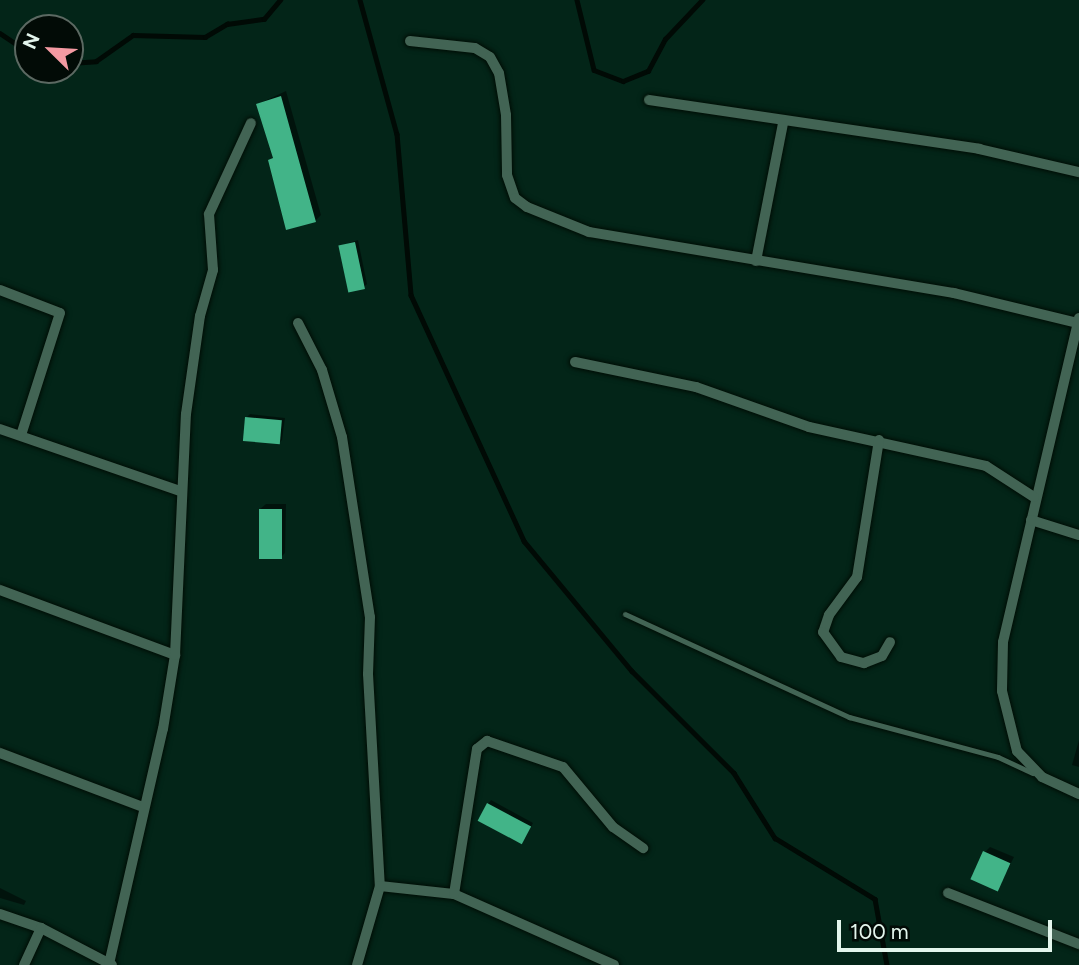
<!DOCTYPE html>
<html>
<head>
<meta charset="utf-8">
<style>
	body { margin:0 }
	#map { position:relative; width:1079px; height:965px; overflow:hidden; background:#032518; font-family:Figtree,sans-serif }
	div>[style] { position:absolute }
	.shadow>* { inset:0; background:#0007 }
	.stream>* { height:4.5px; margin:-2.25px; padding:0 2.25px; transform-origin:2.25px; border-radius:2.25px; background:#010a05 }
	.building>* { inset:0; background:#42b488; transform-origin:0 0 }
	.roads { filter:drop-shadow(0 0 2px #000d05) drop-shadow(0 0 2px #000d05) }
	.lane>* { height:5px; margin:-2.5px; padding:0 2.5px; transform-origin:2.5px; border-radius:2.5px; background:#426454 }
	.street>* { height:10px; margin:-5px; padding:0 5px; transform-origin:5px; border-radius:5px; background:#426454 }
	span { translate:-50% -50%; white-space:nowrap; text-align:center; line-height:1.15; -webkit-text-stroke:7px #020b06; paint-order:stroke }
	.north { position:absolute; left:14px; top:14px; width:70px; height:70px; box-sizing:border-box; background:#020b06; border:2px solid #5c6962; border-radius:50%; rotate:294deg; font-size:19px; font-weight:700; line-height:28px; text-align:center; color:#e3f5ec }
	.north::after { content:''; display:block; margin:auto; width:24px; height:32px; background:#f49aa2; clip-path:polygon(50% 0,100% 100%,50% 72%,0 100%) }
	.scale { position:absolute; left:837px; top:920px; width:215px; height:32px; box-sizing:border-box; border:4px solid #e3f5ec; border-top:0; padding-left:9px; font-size:21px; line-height:24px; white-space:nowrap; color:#e3f5ec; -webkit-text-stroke:5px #020b06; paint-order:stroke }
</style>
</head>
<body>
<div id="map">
	<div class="shadow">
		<div style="clip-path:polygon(286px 91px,321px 215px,315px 221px,270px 160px,274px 156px,258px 104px)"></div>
		<div style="clip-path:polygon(358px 240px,367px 284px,364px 287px,340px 246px)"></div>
		<div style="clip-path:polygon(250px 414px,285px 418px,282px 440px,279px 443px,247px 417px)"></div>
		<div style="clip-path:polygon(266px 504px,286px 504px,285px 553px,280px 558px,260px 509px)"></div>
		<div style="clip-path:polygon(1079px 740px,1079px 767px,1072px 765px)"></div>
		<div style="clip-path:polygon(491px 800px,533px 823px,525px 838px,488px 804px)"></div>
		<div style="clip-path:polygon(990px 847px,1014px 857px,998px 889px,985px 852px)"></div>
		<div style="clip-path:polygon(0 888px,26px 901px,24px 905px,0 898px)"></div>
	</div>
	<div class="stream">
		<div style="left:360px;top:0;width:139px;rotate:74.6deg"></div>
		<div style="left:397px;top:134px;width:162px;rotate:85deg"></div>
		<div style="left:411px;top:295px;width:271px;rotate:65.3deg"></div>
		<div style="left:524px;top:541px;width:169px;rotate:50.3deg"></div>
		<div style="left:632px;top:671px;width:144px;rotate:45deg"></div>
		<div style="left:734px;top:773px;width:77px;rotate:57.8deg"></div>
		<div style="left:775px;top:838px;width:117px;rotate:31.4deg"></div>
		<div style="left:875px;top:899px;width:67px;rotate:79.7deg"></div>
		<div style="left:577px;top:0;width:72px;rotate:76.3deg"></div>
		<div style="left:594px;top:70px;width:31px;rotate:21deg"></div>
		<div style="left:623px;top:81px;width:27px;rotate:-22deg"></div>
		<div style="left:648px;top:71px;width:36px;rotate:-62deg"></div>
		<div style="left:665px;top:39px;width:54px;rotate:-46.5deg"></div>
		<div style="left:0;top:33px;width:34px;rotate:34deg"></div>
		<div style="left:70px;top:63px;width:26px;rotate:-4deg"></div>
		<div style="left:96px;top:61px;width:45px;rotate:-35.1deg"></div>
		<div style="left:133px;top:35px;width:72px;rotate:1.6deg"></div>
		<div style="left:205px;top:37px;width:26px;rotate:-31deg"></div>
		<div style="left:227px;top:24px;width:37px;rotate:-8deg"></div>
		<div style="left:264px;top:19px;width:25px;rotate:-50deg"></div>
	</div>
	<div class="building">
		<div style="clip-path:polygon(281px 96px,316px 222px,286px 230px,268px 160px,273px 158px,256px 104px)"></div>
		<div style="left:355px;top:242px;width:48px;height:17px;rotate:78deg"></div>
		<div style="left:245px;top:417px;width:37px;height:24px;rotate:5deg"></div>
		<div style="left:259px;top:509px;width:23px;height:50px"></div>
		<div style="left:487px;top:803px;width:50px;height:20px;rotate:28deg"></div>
		<div style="left:983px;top:851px;width:30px;height:31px;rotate:24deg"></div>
	</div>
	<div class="roads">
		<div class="lane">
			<div style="left:625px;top:614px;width:247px;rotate:24.7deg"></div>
			<div style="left:849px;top:717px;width:154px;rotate:15deg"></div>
			<div style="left:998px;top:757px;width:38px;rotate:25deg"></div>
		</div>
		<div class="street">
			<div style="left:410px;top:41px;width:65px;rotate:6.1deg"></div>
			<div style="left:475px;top:48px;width:17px;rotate:31deg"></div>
			<div style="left:490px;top:57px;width:18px;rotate:61deg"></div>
			<div style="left:499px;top:73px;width:43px;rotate:80.5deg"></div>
			<div style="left:506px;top:115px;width:60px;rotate:89deg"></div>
			<div style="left:507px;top:175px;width:24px;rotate:71deg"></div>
			<div style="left:515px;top:198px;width:15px;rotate:37deg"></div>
			<div style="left:527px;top:207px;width:67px;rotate:22deg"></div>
			<div style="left:589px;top:232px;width:370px;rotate:9.5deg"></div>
			<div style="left:954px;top:293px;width:128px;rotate:13.6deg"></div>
			<div style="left:649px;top:100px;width:334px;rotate:8.4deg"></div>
			<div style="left:979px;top:149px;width:103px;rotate:13deg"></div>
			<div style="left:756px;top:261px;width:141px;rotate:-78.9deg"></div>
			<div style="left:0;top:290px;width:64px;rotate:21deg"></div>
			<div style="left:60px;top:313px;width:128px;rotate:107.7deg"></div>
			<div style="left:1079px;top:318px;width:333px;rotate:103.2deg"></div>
			<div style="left:1003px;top:642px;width:49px;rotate:91.2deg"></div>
			<div style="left:1002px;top:691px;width:62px;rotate:76deg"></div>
			<div style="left:1017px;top:751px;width:36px;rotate:46deg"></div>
			<div style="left:1042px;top:777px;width:41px;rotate:24.7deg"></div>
			<div style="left:298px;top:323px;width:53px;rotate:62.9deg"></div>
			<div style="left:322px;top:370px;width:70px;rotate:73.4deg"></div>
			<div style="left:342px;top:437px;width:182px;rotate:81.2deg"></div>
			<div style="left:370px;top:617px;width:57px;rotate:92deg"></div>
			<div style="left:368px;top:674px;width:212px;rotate:86.8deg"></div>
			<div style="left:380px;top:886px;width:82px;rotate:106.2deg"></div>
			<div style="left:575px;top:362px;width:124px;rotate:11.7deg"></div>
			<div style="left:696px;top:387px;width:120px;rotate:19.5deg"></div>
			<div style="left:809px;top:427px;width:181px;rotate:12.4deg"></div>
			<div style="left:986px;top:466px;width:57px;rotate:32.9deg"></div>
			<div style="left:0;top:429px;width:190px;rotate:19deg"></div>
			<div style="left:879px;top:440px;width:139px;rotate:99.1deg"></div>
			<div style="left:857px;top:577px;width:47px;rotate:126.4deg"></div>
			<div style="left:829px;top:615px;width:18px;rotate:109deg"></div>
			<div style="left:823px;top:632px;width:31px;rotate:54deg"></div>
			<div style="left:841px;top:657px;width:24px;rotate:15deg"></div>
			<div style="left:864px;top:663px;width:19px;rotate:-21deg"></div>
			<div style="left:882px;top:656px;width:16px;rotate:-60deg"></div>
			<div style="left:1031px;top:520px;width:50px;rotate:17.4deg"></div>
			<div style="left:0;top:590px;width:187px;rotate:20.4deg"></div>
			<div style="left:0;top:753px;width:153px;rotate:20.7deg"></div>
			<div style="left:380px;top:886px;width:74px;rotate:6.2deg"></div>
			<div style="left:454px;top:894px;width:175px;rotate:23.9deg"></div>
			<div style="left:948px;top:893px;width:141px;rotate:21.3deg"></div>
			<div style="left:454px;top:894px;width:147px;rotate:-81deg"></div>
			<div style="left:477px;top:749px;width:13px;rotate:-39deg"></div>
			<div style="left:487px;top:741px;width:80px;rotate:18.9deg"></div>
			<div style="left:563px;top:767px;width:78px;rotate:50.2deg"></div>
			<div style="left:613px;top:827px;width:37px;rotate:35deg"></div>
			<div style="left:0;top:914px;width:43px;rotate:18.9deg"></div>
			<div style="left:41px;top:928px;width:80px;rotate:27.5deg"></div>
			<div style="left:109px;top:964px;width:241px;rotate:-77.1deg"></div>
			<div style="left:163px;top:729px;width:75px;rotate:-80.8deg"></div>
			<div style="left:175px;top:655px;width:241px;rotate:-87.4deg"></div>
			<div style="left:186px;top:414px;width:99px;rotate:-81.9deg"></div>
			<div style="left:200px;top:316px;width:48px;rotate:-74.2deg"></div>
			<div style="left:213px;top:270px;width:56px;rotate:-94.1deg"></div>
			<div style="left:209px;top:214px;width:100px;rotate:-65.2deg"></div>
			<div style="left:24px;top:965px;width:41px;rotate:-65.3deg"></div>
		</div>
	</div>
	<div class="north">N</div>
	<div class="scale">100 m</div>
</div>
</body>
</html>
